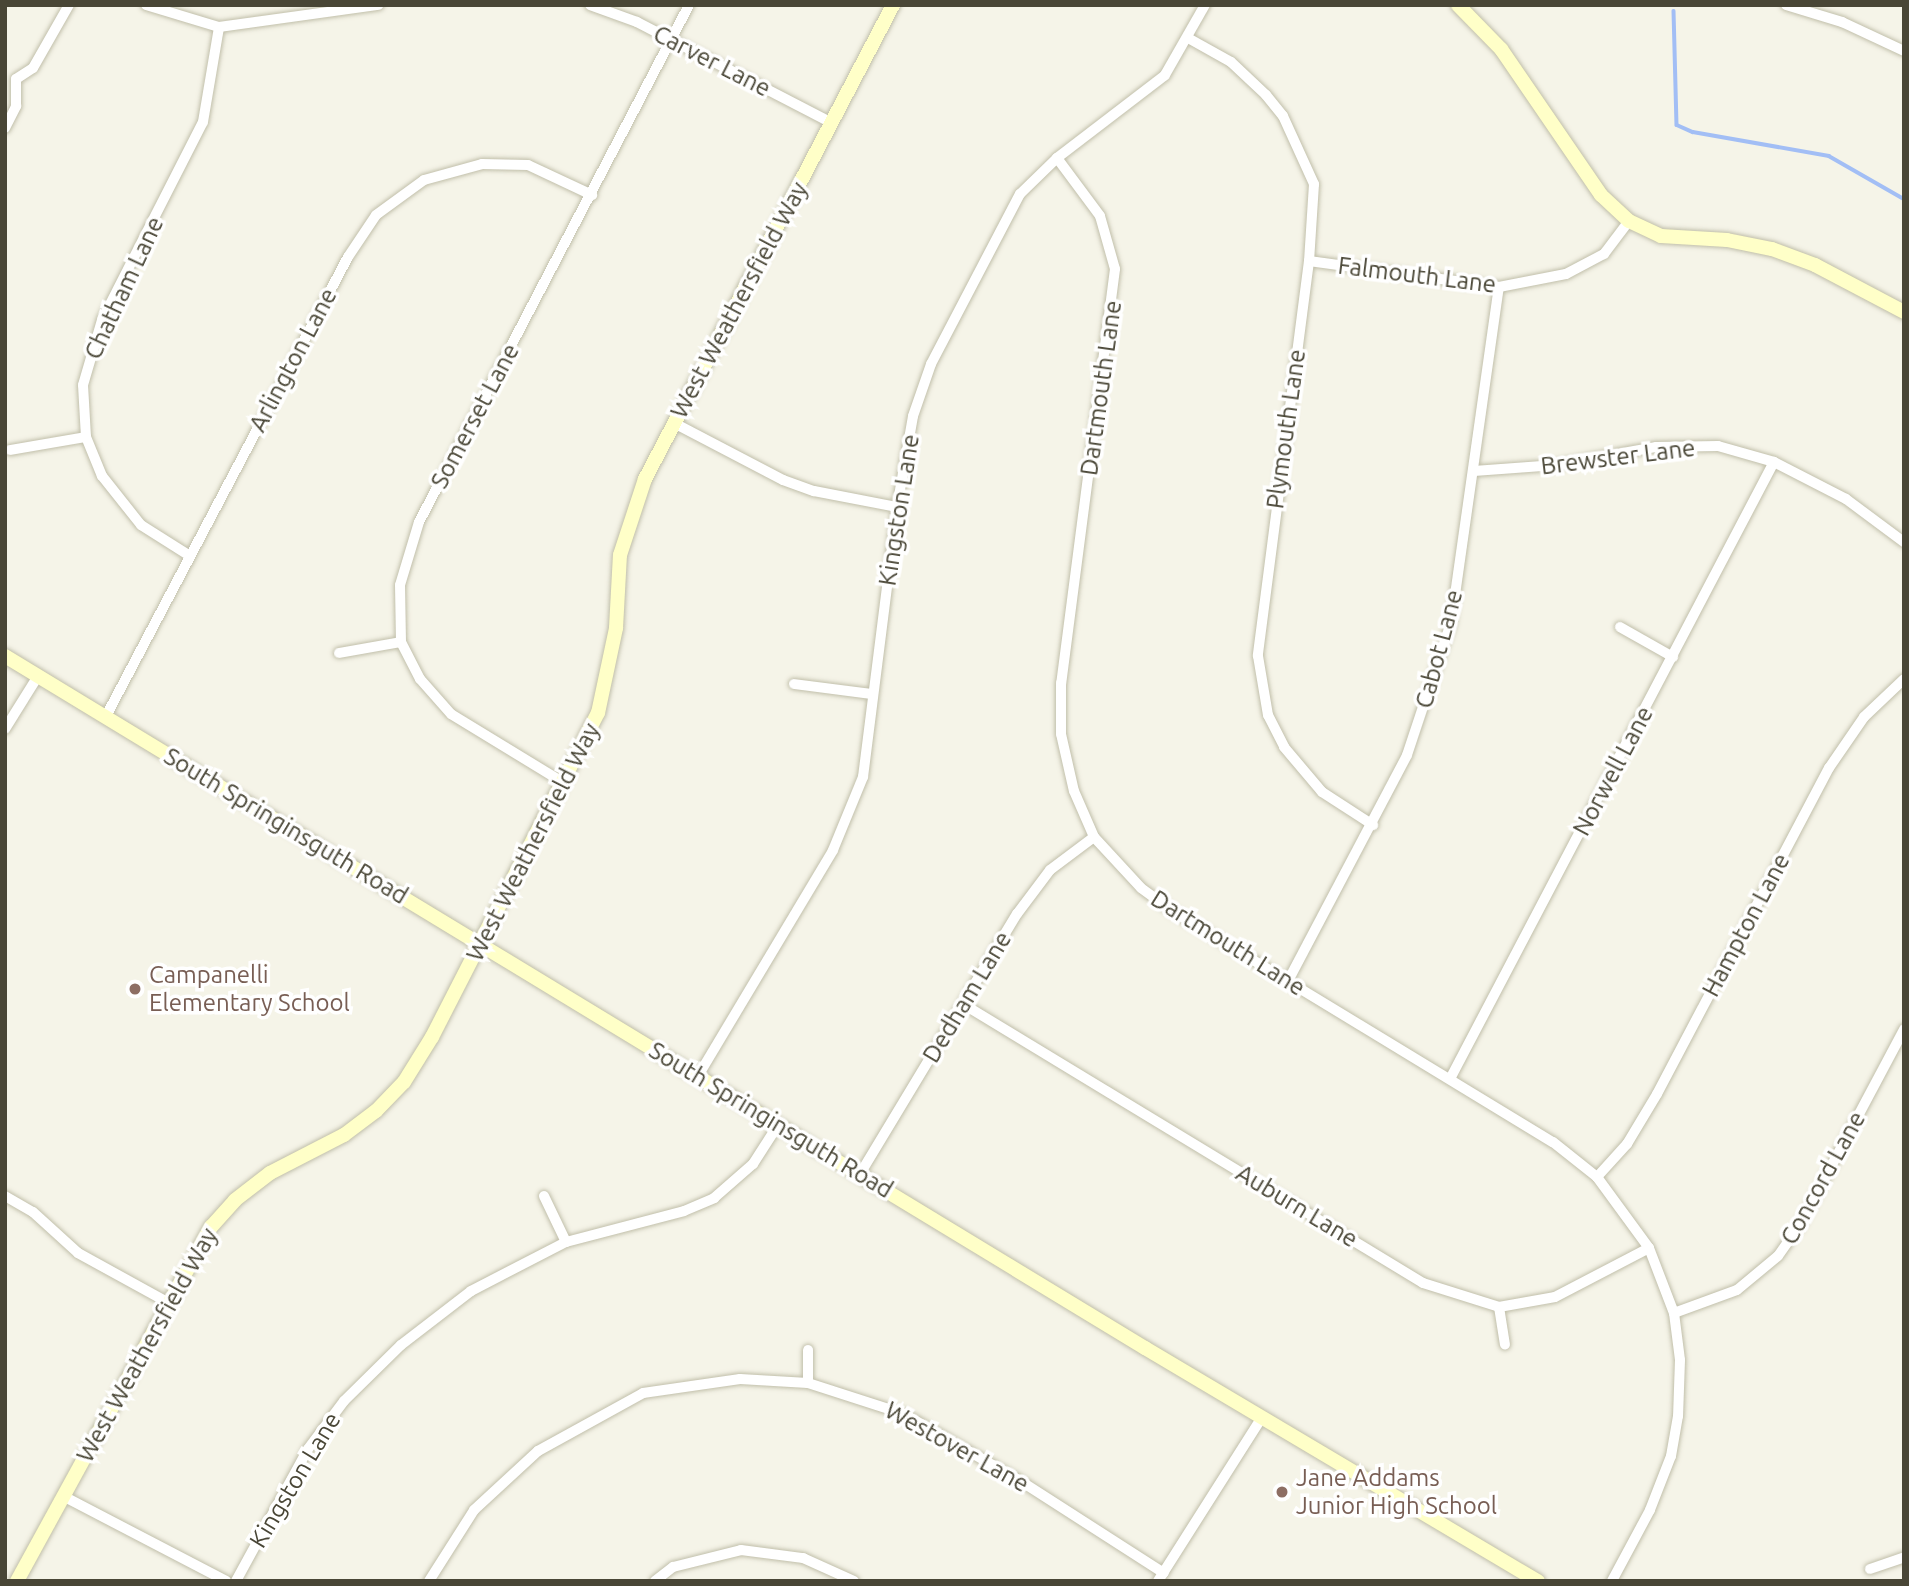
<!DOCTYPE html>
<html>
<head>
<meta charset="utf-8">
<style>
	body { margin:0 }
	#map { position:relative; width:1909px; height:1586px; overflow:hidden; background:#f5f4e8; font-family:Ubuntu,sans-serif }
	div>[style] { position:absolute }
	.stream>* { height:3.5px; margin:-1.75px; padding:0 1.75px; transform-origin:1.75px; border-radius:1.75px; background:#a2bef5 }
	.roads { filter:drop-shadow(0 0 2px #c1bfaa) drop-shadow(0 0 2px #c1bfaa) }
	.street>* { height:10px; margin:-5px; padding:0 5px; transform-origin:5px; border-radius:5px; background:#fff }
	.secondary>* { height:14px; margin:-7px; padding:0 7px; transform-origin:7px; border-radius:7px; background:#ffffc8 }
	.dots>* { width:19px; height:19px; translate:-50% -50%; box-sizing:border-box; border:4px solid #fff; border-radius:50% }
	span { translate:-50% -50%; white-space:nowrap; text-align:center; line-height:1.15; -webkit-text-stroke:7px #fff; paint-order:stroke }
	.street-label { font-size:24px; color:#494636 }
	.education-label { font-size:24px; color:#785e54 }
	.left { translate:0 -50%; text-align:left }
	.frame { position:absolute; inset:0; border:7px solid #494636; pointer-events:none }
</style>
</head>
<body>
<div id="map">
	<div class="stream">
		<div style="left:1674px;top:11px;width:114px;rotate:88.5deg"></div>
		<div style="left:1677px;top:125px;width:17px;rotate:24deg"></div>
		<div style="left:1693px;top:132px;width:138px;rotate:10deg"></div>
		<div style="left:1829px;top:156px;width:86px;rotate:29.8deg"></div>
	</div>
	<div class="roads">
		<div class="street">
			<div style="left:146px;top:5px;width:76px;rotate:16.8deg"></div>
			<div style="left:219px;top:27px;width:161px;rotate:-7.9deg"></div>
			<div style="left:590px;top:5px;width:50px;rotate:19.9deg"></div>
			<div style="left:637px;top:22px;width:220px;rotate:27.4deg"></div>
			<div style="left:1786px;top:5px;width:59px;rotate:16.9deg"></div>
			<div style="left:1842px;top:22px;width:68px;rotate:25.1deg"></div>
			<div style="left:1188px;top:38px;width:49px;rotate:29.2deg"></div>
			<div style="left:1231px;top:62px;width:48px;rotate:43.3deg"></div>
			<div style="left:1266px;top:95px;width:27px;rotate:51deg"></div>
			<div style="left:1283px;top:116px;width:75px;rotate:65.5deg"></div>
			<div style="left:1314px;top:184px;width:77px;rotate:93.7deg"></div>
			<div style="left:1309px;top:261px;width:398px;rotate:97.4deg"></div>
			<div style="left:1258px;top:656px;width:60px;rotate:80.4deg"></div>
			<div style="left:1268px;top:715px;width:36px;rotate:63deg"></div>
			<div style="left:1284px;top:747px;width:59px;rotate:49.8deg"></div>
			<div style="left:1322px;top:792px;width:61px;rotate:32.9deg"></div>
			<div style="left:5px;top:128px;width:25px;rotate:-63deg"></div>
			<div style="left:16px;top:106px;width:27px;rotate:-90deg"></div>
			<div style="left:16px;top:79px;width:20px;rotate:-33deg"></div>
			<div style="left:33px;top:68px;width:73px;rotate:-60.3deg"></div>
			<div style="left:1057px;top:158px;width:72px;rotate:53.4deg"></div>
			<div style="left:1100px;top:216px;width:55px;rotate:74.2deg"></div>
			<div style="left:1115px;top:269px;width:418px;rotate:97.4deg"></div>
			<div style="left:1061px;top:683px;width:51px;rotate:90deg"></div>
			<div style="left:1061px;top:734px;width:58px;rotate:77.2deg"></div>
			<div style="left:1074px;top:791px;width:50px;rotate:66.5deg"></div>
			<div style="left:1094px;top:837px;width:69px;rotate:47.3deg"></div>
			<div style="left:1141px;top:888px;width:41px;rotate:36deg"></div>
			<div style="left:1174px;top:912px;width:443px;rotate:31.3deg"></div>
			<div style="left:1553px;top:1142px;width:56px;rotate:38.5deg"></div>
			<div style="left:1597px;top:1177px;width:88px;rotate:53.8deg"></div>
			<div style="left:1649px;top:1248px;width:70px;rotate:69deg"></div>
			<div style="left:1674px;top:1313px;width:47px;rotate:82.7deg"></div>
			<div style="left:1680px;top:1360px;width:56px;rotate:92deg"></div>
			<div style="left:1678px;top:1416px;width:41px;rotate:99.9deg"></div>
			<div style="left:1671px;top:1456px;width:58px;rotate:111.3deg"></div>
			<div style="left:1650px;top:1510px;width:81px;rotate:118.2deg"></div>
			<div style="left:1309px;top:261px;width:192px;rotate:7.8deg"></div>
			<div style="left:1499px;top:287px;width:68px;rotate:-11deg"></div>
			<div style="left:1566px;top:274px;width:43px;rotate:-27.8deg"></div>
			<div style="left:1604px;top:254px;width:41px;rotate:-52.9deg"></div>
			<div style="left:674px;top:423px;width:123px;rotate:27.6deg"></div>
			<div style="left:783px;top:480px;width:33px;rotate:20deg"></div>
			<div style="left:814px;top:491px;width:85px;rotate:10.9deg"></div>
			<div style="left:10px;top:450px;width:77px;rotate:-9.7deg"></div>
			<div style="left:1474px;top:471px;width:82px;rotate:-4.2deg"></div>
			<div style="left:1556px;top:465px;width:102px;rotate:-10.2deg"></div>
			<div style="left:1656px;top:447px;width:62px;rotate:-0.9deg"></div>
			<div style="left:1718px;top:446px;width:58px;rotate:15.9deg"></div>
			<div style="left:1774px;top:462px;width:81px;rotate:27.2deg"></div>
			<div style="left:1846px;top:499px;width:72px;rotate:36.6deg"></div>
			<div style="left:190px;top:556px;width:58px;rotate:-147.7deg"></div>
			<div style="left:141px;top:525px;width:63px;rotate:-128.5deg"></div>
			<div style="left:102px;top:476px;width:42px;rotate:-112.3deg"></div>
			<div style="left:86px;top:437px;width:52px;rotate:-93.3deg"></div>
			<div style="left:83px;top:385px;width:68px;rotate:-73.7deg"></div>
			<div style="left:102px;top:320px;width:222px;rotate:-63deg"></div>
			<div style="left:203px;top:122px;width:96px;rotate:-80.4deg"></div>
			<div style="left:1620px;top:627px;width:61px;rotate:29.5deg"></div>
			<div style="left:339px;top:653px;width:63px;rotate:-10.1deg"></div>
			<div style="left:794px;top:684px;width:79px;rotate:7.3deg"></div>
			<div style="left:105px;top:718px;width:521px;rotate:-62.21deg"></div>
			<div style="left:348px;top:257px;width:50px;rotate:-56.3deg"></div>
			<div style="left:376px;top:215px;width:59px;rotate:-36.1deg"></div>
			<div style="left:424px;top:180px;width:60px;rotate:-15.4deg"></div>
			<div style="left:482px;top:164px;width:46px;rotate:1.2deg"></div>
			<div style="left:528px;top:165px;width:71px;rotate:25.1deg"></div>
			<div style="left:5px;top:729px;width:62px;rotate:-58.1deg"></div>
			<div style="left:564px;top:783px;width:132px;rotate:-148.6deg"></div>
			<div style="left:451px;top:714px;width:47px;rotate:-131.5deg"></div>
			<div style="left:420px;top:679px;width:42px;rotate:-117.2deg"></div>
			<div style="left:401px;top:642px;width:57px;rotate:-91deg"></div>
			<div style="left:400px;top:585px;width:66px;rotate:-73.2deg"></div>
			<div style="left:419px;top:522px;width:583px;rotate:-62.42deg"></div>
			<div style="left:1288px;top:981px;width:255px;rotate:-62.2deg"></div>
			<div style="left:1407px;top:755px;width:139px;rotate:-71.6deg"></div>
			<div style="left:1451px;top:623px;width:339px;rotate:-81.9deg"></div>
			<div style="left:963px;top:1004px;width:538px;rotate:31.24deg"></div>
			<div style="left:1423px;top:1283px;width:80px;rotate:17.5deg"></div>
			<div style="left:1499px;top:1307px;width:57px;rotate:-10.1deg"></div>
			<div style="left:1555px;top:1297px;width:106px;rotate:-27.5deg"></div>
			<div style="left:698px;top:1076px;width:263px;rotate:-59.1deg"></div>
			<div style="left:833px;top:850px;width:79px;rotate:-67.7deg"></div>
			<div style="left:863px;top:777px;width:272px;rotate:-82.8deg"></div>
			<div style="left:897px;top:507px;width:92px;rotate:-80deg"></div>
			<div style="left:913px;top:416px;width:55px;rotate:-70.9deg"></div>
			<div style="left:931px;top:364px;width:192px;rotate:-62.4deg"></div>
			<div style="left:1020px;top:194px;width:52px;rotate:-44.2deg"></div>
			<div style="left:1057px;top:158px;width:136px;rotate:-37.5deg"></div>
			<div style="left:1165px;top:75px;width:81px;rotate:-60.3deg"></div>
			<div style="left:1450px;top:1079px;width:697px;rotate:-62.3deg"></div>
			<div style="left:860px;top:1174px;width:304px;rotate:-58.9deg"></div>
			<div style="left:1017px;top:914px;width:55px;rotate:-53.1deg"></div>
			<div style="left:1050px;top:870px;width:55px;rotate:-36.9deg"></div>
			<div style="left:1597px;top:1177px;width:45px;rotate:-47.7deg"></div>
			<div style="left:1627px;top:1144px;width:58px;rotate:-59deg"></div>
			<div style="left:1657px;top:1094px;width:369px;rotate:-62.2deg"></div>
			<div style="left:1829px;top:768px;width:62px;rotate:-55.5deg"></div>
			<div style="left:1864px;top:717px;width:55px;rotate:-43.5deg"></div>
			<div style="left:5px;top:1196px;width:32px;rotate:30deg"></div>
			<div style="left:33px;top:1212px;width:61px;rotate:42.3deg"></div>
			<div style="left:78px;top:1253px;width:104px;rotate:28.8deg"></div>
			<div style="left:566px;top:1242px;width:122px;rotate:-14.7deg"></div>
			<div style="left:684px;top:1211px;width:33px;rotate:-23deg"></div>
			<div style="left:714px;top:1198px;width:52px;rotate:-41.1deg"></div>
			<div style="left:753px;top:1164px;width:46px;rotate:-57.3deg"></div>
			<div style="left:1499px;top:1307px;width:38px;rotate:81deg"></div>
			<div style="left:1674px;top:1313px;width:67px;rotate:-20.1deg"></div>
			<div style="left:1737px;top:1290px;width:53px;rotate:-39.7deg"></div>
			<div style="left:1778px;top:1256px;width:38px;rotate:-55deg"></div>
			<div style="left:1800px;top:1225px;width:222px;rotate:-62deg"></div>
			<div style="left:808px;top:1350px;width:33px;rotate:90deg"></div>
			<div style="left:63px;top:1496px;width:184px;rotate:27.5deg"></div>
			<div style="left:1870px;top:1569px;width:36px;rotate:-19deg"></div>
			<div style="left:236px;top:1581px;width:150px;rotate:-61.4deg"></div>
			<div style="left:308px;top:1449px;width:60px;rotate:-53.1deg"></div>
			<div style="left:344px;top:1401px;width:80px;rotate:-44.5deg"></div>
			<div style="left:401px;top:1345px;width:88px;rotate:-37.6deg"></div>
			<div style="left:471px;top:1291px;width:107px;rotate:-27.3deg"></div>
			<div style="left:566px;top:1242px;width:51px;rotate:-115.6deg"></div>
			<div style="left:429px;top:1581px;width:84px;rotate:-57.6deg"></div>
			<div style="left:474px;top:1510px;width:87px;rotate:-42.7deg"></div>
			<div style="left:538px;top:1451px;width:120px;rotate:-28.9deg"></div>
			<div style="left:643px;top:1393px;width:98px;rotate:-8.2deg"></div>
			<div style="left:740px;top:1379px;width:68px;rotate:3.4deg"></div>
			<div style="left:808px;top:1383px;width:101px;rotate:17.9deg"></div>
			<div style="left:904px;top:1414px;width:133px;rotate:29.9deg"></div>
			<div style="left:1019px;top:1480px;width:172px;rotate:32.7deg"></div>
			<div style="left:655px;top:1581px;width:23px;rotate:-38deg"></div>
			<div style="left:673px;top:1567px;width:70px;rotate:-14deg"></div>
			<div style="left:741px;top:1550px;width:63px;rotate:7.4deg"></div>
			<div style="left:803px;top:1558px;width:56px;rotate:24.3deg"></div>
			<div style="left:1158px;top:1581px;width:194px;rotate:-57.6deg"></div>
		</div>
		<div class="secondary">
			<div style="left:1458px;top:5px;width:62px;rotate:45.7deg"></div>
			<div style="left:1501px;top:49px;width:177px;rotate:55.6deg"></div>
			<div style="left:1601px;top:195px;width:38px;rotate:43deg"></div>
			<div style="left:1629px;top:221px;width:35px;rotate:25deg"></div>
			<div style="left:1661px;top:236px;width:66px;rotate:3.5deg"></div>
			<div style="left:1727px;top:240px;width:46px;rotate:11.3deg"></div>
			<div style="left:1772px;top:249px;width:46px;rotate:20.4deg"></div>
			<div style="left:1815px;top:265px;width:101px;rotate:27.8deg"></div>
			<div style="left:5px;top:656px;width:1334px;rotate:31.26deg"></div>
			<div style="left:1145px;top:1348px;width:457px;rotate:30.7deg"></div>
			<div style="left:17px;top:1581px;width:404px;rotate:-61.3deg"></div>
			<div style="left:211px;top:1227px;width:36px;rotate:-48deg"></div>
			<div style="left:235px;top:1200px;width:44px;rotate:-37.6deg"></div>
			<div style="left:270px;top:1173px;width:83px;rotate:-27.2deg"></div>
			<div style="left:344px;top:1135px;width:40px;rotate:-37deg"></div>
			<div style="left:376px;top:1111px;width:40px;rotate:-46deg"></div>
			<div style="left:404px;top:1082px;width:53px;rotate:-58.1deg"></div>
			<div style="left:432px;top:1037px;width:364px;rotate:-62.9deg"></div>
			<div style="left:598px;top:713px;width:87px;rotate:-78deg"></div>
			<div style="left:616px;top:628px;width:73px;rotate:-86.9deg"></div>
			<div style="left:620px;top:555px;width:80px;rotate:-71.8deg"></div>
			<div style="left:645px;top:479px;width:535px;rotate:-62.38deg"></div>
		</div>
	</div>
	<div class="dots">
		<div style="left:135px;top:989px;background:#8d6e63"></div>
		<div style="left:1282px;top:1492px;background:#8d6e63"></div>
	</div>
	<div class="street-label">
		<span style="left:712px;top:61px;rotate:27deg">Carver Lane</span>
		<span style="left:1417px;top:275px;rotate:7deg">Falmouth Lane</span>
		<span style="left:124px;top:288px;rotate:-65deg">Chatham Lane</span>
		<span style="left:739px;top:300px;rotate:-62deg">West Weathersfield Way</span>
		<span style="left:293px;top:360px;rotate:-62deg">Arlington Lane</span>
		<span style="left:1101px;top:388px;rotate:-82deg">Dartmouth Lane</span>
		<span style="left:475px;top:416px;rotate:-62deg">Somerset Lane</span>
		<span style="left:1286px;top:429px;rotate:-82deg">Plymouth Lane</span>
		<span style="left:1618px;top:457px;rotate:-7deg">Brewster Lane</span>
		<span style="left:899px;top:510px;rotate:-81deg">Kingston Lane</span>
		<span style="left:1439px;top:649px;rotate:-75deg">Cabot Lane</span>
		<span style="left:1613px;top:771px;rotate:-62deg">Norwell Lane</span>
		<span style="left:286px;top:826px;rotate:31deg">South Springinsguth Road</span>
		<span style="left:533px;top:842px;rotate:-63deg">West Weathersfield Way</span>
		<span style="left:1746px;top:925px;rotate:-62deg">Hampton Lane</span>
		<span style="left:1228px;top:943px;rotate:32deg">Dartmouth Lane</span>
		<span style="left:967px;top:997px;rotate:-59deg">Dedham Lane</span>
		<span style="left:771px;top:1120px;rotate:31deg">South Springinsguth Road</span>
		<span style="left:1823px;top:1178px;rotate:-61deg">Concord Lane</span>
		<span style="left:1297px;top:1206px;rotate:31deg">Auburn Lane</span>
		<span style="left:147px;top:1345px;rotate:-61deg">West Weathersfield Way</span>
		<span style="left:957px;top:1447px;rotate:29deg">Westover Lane</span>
		<span style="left:295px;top:1480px;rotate:-59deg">Kingston Lane</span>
	</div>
	<div class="education-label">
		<span class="left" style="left:149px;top:989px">Campanelli<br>Elementary School</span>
		<span class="left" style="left:1296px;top:1492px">Jane Addams<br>Junior High School</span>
	</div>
	<div class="frame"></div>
</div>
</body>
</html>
